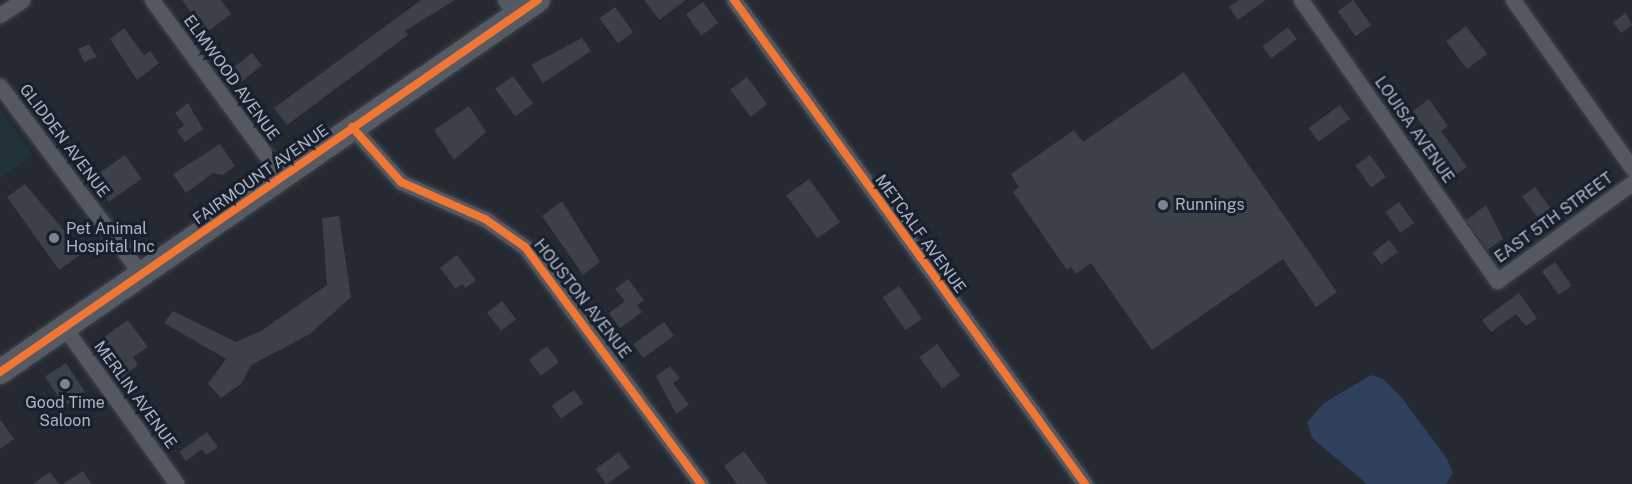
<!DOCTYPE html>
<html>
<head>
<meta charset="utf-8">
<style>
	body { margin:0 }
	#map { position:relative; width:1632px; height:484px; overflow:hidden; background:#252932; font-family:"Public Sans",sans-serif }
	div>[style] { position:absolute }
	.green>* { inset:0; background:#213338 }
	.water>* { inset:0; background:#2f405c }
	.building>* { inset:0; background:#3c4048; transform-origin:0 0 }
	.roads { filter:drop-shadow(0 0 2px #40444b) drop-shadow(0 0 2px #40444b) }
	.minor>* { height:15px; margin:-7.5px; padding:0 7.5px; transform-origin:7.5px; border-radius:7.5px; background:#545860 }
	.primary>* { height:24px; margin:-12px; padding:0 12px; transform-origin:12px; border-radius:12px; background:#565a63 }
	.cycleway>* { height:8px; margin:-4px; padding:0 4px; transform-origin:4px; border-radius:4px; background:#f07635 }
	.dots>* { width:16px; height:16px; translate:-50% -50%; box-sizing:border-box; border:3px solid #181f2d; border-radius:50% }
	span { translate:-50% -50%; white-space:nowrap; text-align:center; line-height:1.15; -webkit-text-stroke:6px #181f2d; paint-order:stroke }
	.street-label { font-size:16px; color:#acb4c5 }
	.poi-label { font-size:16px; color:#acb4c5 }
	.left { translate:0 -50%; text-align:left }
</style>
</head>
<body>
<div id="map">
	<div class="green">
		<div style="clip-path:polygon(0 109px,33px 155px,0 178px)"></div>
	</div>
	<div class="water">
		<div style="clip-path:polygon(1371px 375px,1383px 379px,1402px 398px,1447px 459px,1453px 473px,1446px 484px,1367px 484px,1312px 438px,1307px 422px,1324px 403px)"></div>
	</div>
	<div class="building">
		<div style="clip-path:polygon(182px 0,221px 0,231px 14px,206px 33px)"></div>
		<div style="clip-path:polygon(421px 0,455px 0,405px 31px,408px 35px,287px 125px,274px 108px)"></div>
		<div style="clip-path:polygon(644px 0,686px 0,659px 20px)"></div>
		<div style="clip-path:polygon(1239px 0,1266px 0,1238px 20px,1229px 7px)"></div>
		<div style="left:1353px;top:0;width:31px;height:19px;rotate:54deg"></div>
		<div style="left:703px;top:2px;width:26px;height:21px;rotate:54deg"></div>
		<div style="left:615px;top:7px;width:31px;height:19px;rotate:54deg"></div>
		<div style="clip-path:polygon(1626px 13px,1632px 25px,1621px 33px,1613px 22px)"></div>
		<div style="left:1466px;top:26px;width:35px;height:25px;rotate:53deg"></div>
		<div style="left:1288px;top:27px;width:15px;height:32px;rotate:53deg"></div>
		<div style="clip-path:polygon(124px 28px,144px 55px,150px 51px,159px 63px,137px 80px,110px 39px)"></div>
		<div style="clip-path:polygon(582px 38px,591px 51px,543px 83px,531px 65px)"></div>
		<div style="clip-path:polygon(89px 44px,97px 57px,84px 62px,78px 49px)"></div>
		<div style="left:252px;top:53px;width:16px;height:29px;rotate:52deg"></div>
		<div style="clip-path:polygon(1184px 72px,1337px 292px,1316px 307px,1283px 259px,1152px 350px,1091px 263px,1076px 274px,1071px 267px,1067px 270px,1013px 192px,1019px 187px,1011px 174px,1074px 130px,1083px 142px)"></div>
		<div style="left:513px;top:76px;width:34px;height:22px;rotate:54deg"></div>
		<div style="left:747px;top:77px;width:34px;height:21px;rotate:53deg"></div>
		<div style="clip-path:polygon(1429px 99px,1448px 126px,1441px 131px,1467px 167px,1454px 176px,1413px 111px)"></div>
		<div style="clip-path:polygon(188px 103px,203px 129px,185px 142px,177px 131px,184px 125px,175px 113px)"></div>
		<div style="left:1340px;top:105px;width:17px;height:39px;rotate:54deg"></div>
		<div style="clip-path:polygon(469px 106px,486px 132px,454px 160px,434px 130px)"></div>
		<div style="clip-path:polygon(220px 144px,235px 166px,223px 175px,213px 173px,186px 193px,173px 174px)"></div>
		<div style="left:125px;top:155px;width:29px;height:40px;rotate:55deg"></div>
		<div style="left:1370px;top:155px;width:27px;height:18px;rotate:54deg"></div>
		<div style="left:809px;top:179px;width:53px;height:28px;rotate:54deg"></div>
		<div style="clip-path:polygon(25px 184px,83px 253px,59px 270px,7px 197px)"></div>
		<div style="left:1535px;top:187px;width:26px;height:16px;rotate:54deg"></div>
		<div style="clip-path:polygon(562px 201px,600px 262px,583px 275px,542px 216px)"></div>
		<div style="left:1399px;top:202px;width:26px;height:17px;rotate:54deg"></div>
		<div style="clip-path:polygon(1486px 205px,1503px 239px,1487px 250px,1466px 220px)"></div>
		<div style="clip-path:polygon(339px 216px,351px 297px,310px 334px,251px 365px,242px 383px,221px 398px,208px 384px,226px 359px,164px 323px,173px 311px,236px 342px,261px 331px,327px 285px,322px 218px)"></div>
		<div style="left:1389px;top:240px;width:15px;height:21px;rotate:53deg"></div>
		<div style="clip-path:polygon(457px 255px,476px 280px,466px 288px,462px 284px,456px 289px,440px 268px)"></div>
		<div style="left:1555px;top:262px;width:29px;height:16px;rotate:55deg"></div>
		<div style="clip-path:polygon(628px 279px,644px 300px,637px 305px,642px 312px,620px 328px,609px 313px,625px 301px,615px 289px)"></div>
		<div style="left:899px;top:286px;width:40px;height:20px;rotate:55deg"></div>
		<div style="clip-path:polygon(1519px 293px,1537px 318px,1526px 326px,1516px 314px,1491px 332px,1482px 320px)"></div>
		<div style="left:502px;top:301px;width:23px;height:19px;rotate:52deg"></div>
		<div style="clip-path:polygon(128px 320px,148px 347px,133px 357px,138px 365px,126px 374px,130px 380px,120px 388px,90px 347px)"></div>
		<div style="left:664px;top:322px;width:17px;height:38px;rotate:54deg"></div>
		<div style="left:937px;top:344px;width:39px;height:22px;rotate:54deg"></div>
		<div style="left:547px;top:346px;width:20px;height:23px;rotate:53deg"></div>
		<div style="left:66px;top:363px;width:35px;height:25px;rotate:57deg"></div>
		<div style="clip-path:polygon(670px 366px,680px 378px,673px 383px,689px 405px,676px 414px,656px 376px)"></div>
		<div style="left:574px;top:390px;width:16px;height:27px;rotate:55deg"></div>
		<div style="clip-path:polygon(0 419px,14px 439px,0 449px)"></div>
		<div style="clip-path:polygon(207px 432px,218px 447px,206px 455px,202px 449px,186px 461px,179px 452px)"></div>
		<div style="clip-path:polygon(744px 451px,768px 484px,737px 484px,724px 466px)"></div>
		<div style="left:619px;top:452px;width:19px;height:29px;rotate:54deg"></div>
		<div style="clip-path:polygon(83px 471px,92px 484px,63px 484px)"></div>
		<div style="clip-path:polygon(50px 472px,59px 484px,33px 484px)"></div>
	</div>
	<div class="roads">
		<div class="minor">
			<div style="left:152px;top:0;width:220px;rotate:53.7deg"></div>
			<div style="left:505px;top:0;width:19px;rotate:54deg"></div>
			<div style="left:734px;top:0;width:598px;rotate:54.05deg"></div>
			<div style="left:1301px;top:0;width:343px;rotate:55.1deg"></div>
			<div style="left:1497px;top:281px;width:167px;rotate:-36deg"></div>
			<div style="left:1513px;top:0;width:206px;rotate:54.7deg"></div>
			<div style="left:0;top:15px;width:27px;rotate:-34deg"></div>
			<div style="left:0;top:86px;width:236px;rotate:53.1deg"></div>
			<div style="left:352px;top:127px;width:74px;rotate:48.3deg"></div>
			<div style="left:401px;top:182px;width:92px;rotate:23.8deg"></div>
			<div style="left:485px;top:219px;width:49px;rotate:35deg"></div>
			<div style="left:525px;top:247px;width:295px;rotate:53.4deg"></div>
			<div style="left:64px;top:327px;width:193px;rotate:54.3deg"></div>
		</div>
		<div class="primary">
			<div style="left:0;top:372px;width:654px;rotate:-34.66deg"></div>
		</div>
	</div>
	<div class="cycleway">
		<div style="left:734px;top:0;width:598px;rotate:54.05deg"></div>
		<div style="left:352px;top:127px;width:74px;rotate:48.3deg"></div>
		<div style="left:401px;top:182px;width:92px;rotate:23.8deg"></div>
		<div style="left:485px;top:219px;width:49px;rotate:35deg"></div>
		<div style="left:525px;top:247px;width:295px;rotate:53.4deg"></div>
		<div style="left:0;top:372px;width:654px;rotate:-34.66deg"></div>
	</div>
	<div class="dots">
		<div style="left:1163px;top:205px;background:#7d8392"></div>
		<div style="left:54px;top:238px;background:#7d8392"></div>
		<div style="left:65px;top:384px;background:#7d8392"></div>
	</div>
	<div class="street-label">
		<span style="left:231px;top:78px;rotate:54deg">ELMWOOD AVENUE</span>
		<span style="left:1414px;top:130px;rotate:55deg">LOUISA AVENUE</span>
		<span style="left:64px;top:141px;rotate:53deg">GLIDDEN AVENUE</span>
		<span style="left:261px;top:175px;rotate:-35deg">FAIRMOUNT AVENUE</span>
		<span style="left:1554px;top:218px;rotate:-36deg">EAST 5TH STREET</span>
		<span style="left:920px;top:234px;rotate:54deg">METCALF AVENUE</span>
		<span style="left:582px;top:299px;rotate:52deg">HOUSTON AVENUE</span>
		<span style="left:135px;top:395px;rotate:54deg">MERLIN AVENUE</span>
	</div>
	<div class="poi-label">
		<span class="left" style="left:1175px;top:205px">Runnings</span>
		<span class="left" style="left:66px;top:238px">Pet Animal<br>Hospital Inc</span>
		<span style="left:65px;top:412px">Good Time<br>Saloon</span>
	</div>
</div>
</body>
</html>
